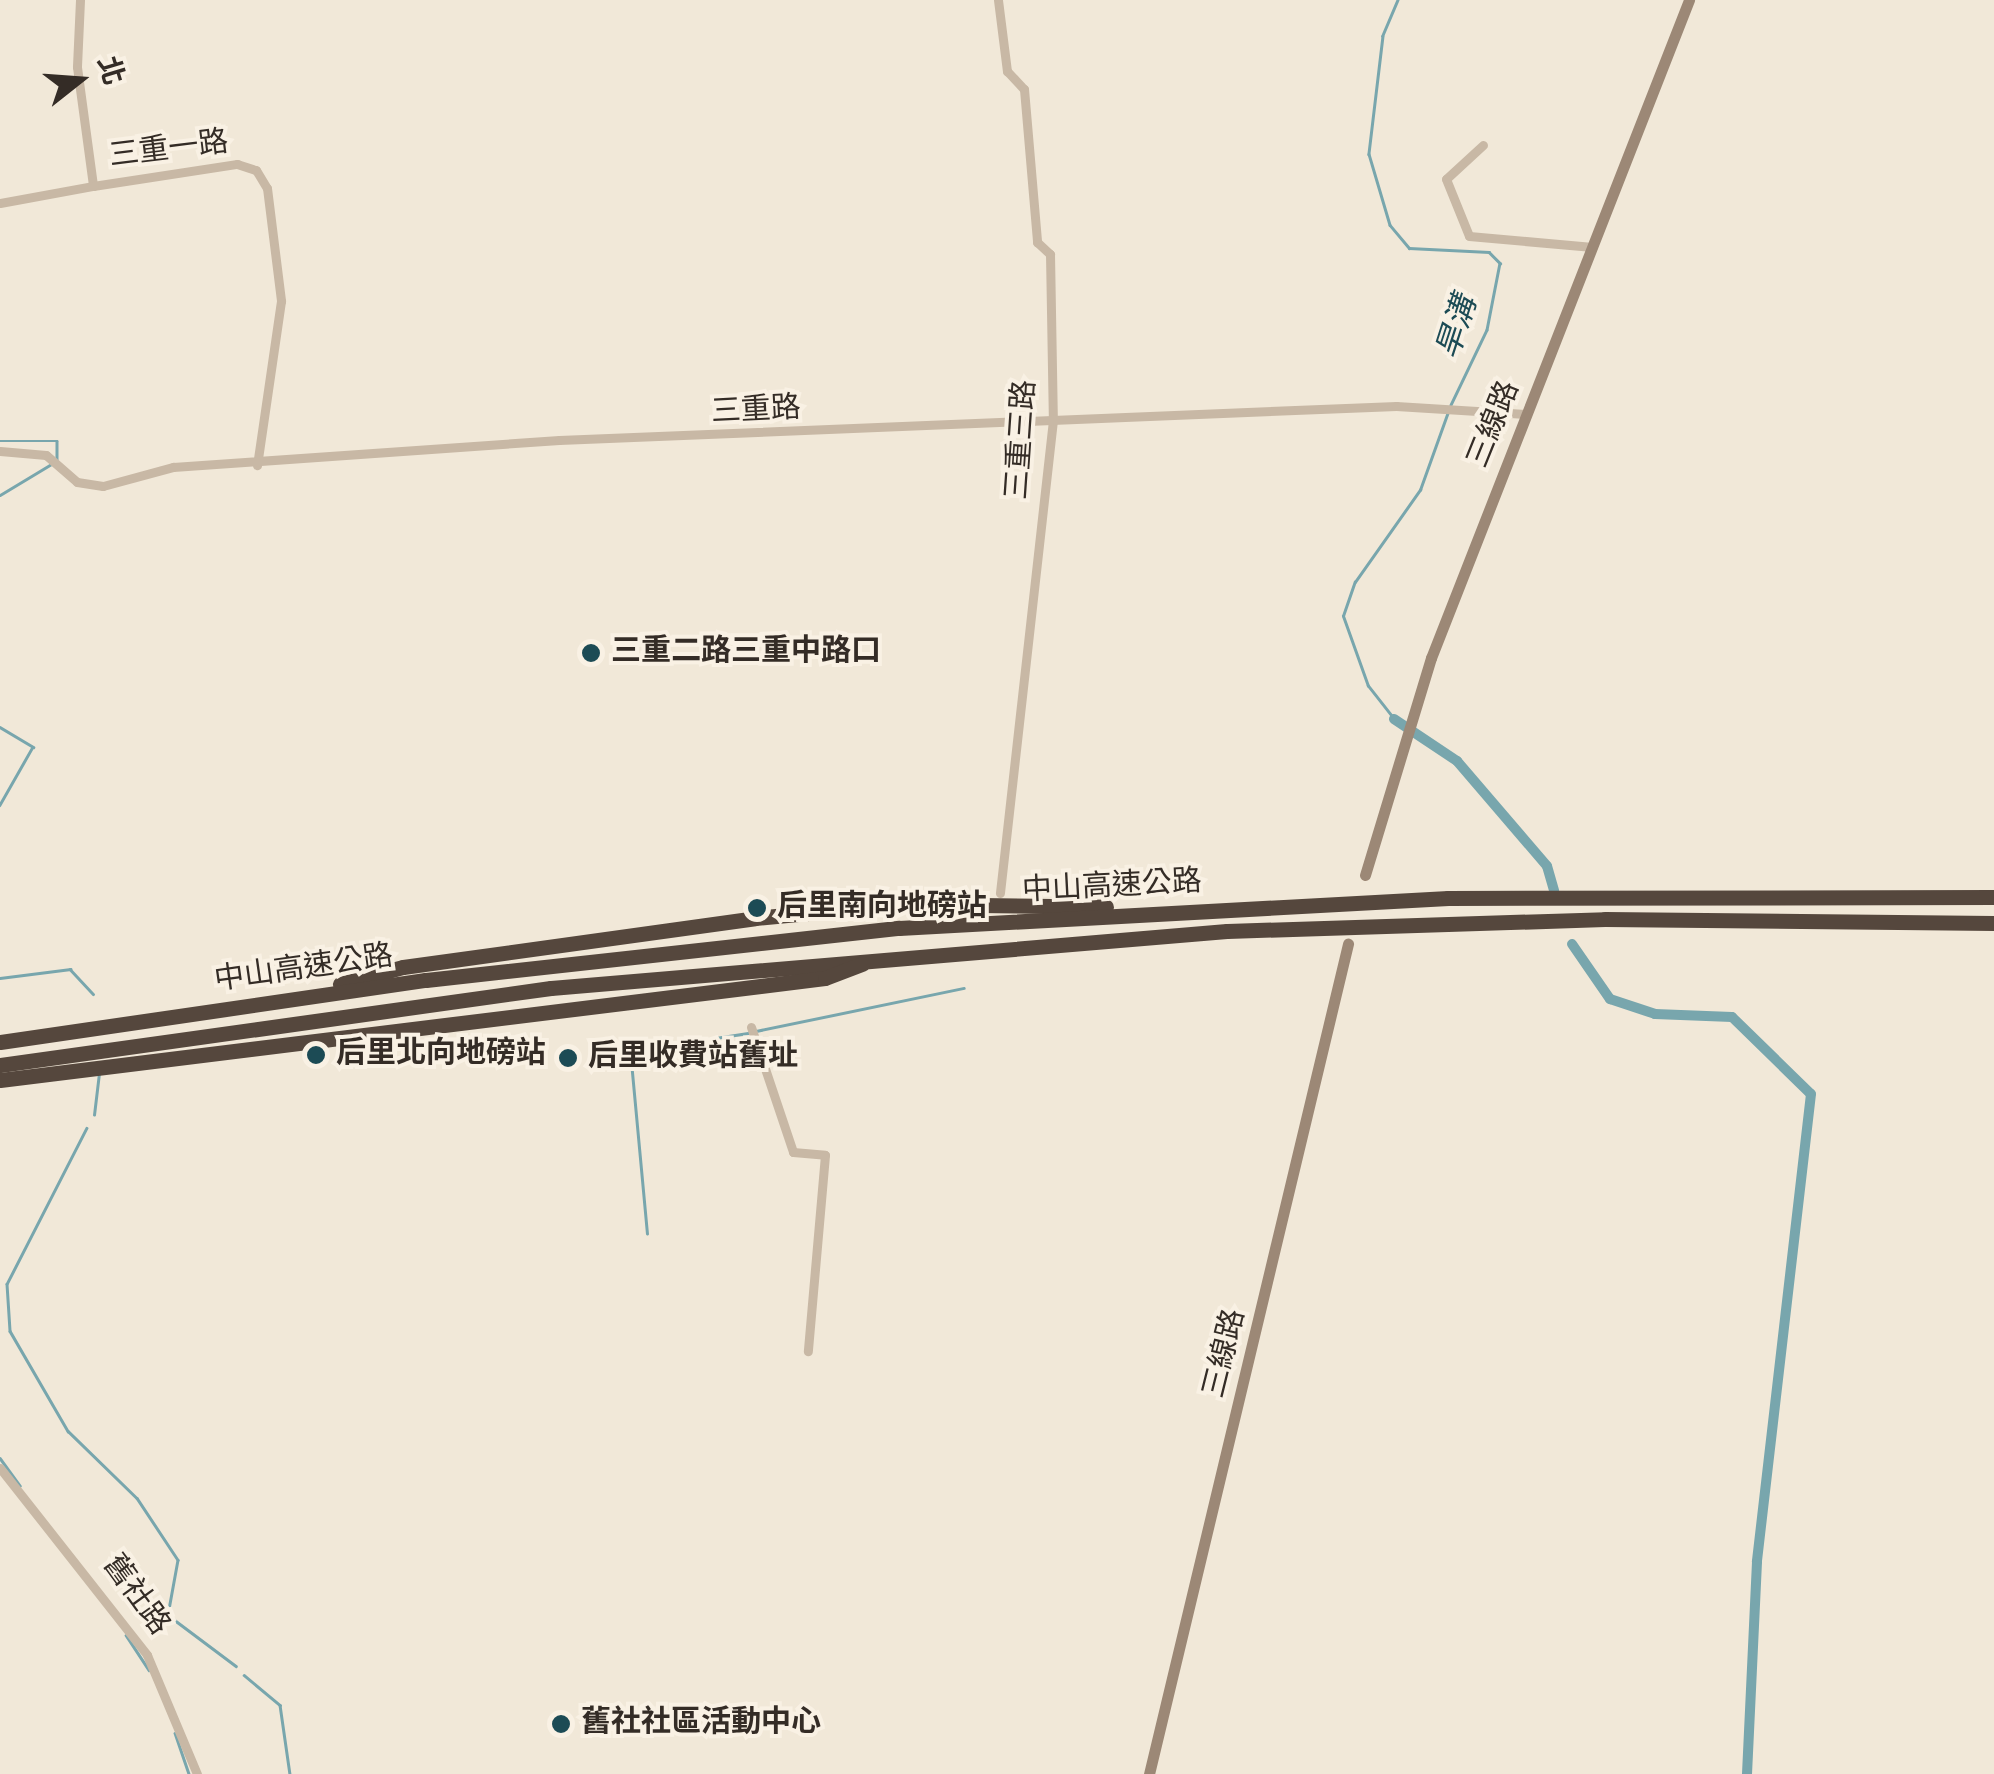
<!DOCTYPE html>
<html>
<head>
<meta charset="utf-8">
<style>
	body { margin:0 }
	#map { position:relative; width:1994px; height:1774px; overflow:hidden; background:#f1e8d8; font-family:Overpass,"Noto Sans TC",sans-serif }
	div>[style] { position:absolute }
	.stream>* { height:2.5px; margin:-1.25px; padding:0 1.25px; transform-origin:1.25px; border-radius:1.25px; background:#78a6ad }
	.canal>* { height:10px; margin:-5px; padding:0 5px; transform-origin:5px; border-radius:5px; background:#78a6ad }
	.street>* { height:9px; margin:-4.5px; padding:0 4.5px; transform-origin:4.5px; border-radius:4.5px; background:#c8b8a5 }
	.secondary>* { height:11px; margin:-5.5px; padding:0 5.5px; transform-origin:5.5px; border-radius:5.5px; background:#9c8876 }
	.highway>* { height:15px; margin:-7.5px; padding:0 7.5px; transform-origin:7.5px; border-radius:7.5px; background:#55473d }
	.dots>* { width:28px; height:28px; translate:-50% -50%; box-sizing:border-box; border:5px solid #f9f1e4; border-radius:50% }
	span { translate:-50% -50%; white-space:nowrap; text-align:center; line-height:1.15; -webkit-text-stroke:8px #f9f1e4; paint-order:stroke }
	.street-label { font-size:30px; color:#342c26 }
	.poi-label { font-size:30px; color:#342c26; font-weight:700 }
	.left { translate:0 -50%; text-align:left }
	.water-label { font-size:32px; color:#1c4b55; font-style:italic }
	.north { position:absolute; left:30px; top:30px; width:100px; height:100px; -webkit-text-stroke:8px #f9f1e4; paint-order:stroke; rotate:73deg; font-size:28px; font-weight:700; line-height:40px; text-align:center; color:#342c26 }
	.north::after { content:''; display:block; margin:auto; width:35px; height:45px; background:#342c26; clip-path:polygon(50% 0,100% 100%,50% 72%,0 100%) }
</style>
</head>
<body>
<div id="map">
	<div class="stream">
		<div style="left:1398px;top:0;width:39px;rotate:113deg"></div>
		<div style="left:1383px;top:36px;width:119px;rotate:96.8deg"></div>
		<div style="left:1369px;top:154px;width:74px;rotate:73.5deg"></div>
		<div style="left:1390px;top:225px;width:30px;rotate:50deg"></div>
		<div style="left:1409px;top:248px;width:80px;rotate:2.9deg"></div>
		<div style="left:1489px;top:252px;width:16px;rotate:45deg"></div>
		<div style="left:1500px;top:263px;width:68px;rotate:101deg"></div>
		<div style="left:1487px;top:330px;width:83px;rotate:115.6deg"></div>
		<div style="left:0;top:441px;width:57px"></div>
		<div style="left:57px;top:441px;width:19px;rotate:90deg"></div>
		<div style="left:0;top:495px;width:58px;rotate:-31deg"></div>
		<div style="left:1394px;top:719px;width:42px;rotate:-128.2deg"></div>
		<div style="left:1368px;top:686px;width:74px;rotate:-109.7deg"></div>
		<div style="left:1343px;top:616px;width:36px;rotate:-71deg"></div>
		<div style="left:1355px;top:582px;width:113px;rotate:-54.8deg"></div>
		<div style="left:1420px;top:490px;width:83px;rotate:-70.3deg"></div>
		<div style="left:0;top:727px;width:39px;rotate:31deg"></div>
		<div style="left:33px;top:747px;width:67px;rotate:119.6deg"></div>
		<div style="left:0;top:978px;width:71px;rotate:-7.3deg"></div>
		<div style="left:70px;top:969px;width:34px;rotate:47deg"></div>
		<div style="left:756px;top:1031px;width:212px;rotate:-11.7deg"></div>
		<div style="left:94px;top:1115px;width:42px;rotate:-83.2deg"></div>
		<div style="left:87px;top:1128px;width:175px;rotate:117.1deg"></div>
		<div style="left:7px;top:1284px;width:47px;rotate:86.3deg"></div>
		<div style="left:10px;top:1331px;width:116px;rotate:59.9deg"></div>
		<div style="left:68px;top:1431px;width:96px;rotate:44.2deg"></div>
		<div style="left:137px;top:1498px;width:74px;rotate:56.5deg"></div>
		<div style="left:178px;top:1560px;width:56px;rotate:100.3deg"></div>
		<div style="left:168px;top:1615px;width:85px;rotate:36.9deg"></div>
		<div style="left:647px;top:1234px;width:184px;rotate:-95.3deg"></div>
		<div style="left:630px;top:1051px;width:119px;rotate:-8.7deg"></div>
		<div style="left:0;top:1458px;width:34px;rotate:54deg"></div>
		<div style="left:126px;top:1635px;width:42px;rotate:56.7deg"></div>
		<div style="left:244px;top:1675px;width:47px;rotate:39.8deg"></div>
		<div style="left:280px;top:1705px;width:70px;rotate:81.8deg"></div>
		<div style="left:175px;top:1733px;width:43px;rotate:71.1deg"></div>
	</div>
	<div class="canal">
		<div style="left:1394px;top:719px;width:76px;rotate:33.7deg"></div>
		<div style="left:1457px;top:761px;width:138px;rotate:49.4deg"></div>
		<div style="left:1547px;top:866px;width:26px;rotate:74deg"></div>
		<div style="left:1572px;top:944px;width:67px;rotate:55.4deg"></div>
		<div style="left:1610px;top:999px;width:47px;rotate:18.4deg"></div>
		<div style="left:1655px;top:1014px;width:77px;rotate:2.2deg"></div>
		<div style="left:1732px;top:1017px;width:110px;rotate:44.3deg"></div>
		<div style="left:1811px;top:1094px;width:471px;rotate:96.6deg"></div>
		<div style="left:1757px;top:1562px;width:212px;rotate:92.7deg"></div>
	</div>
	<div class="street">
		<div style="left:80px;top:0;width:67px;rotate:92.6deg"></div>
		<div style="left:77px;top:67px;width:120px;rotate:82.3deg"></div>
		<div style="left:93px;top:186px;width:146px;rotate:-8.7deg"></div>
		<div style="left:237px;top:164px;width:20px;rotate:18deg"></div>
		<div style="left:256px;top:170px;width:21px;rotate:59deg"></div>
		<div style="left:267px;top:188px;width:114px;rotate:82.9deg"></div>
		<div style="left:281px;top:301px;width:166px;rotate:98.3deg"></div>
		<div style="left:998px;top:0;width:72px;rotate:82.8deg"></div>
		<div style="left:1007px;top:71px;width:25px;rotate:47deg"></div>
		<div style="left:1024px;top:89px;width:154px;rotate:85.1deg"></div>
		<div style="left:1037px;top:242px;width:18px;rotate:43deg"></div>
		<div style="left:1050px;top:254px;width:166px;rotate:89deg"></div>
		<div style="left:1053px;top:420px;width:476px;rotate:96.4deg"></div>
		<div style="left:1483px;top:145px;width:50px;rotate:137.4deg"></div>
		<div style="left:1446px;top:179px;width:61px;rotate:68deg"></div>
		<div style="left:1469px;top:236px;width:124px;rotate:5.1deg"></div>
		<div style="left:0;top:203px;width:95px;rotate:-10.4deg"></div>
		<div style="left:0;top:451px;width:46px;rotate:5deg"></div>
		<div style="left:46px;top:455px;width:41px;rotate:41.1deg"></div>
		<div style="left:77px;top:482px;width:26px;rotate:9deg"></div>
		<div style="left:103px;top:486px;width:73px;rotate:-15.2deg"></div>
		<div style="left:173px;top:467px;width:387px;rotate:-4deg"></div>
		<div style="left:559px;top:440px;width:838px;rotate:-2.33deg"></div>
		<div style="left:1396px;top:406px;width:131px;rotate:3.5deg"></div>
		<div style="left:751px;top:1027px;width:132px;rotate:71.4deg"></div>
		<div style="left:793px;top:1152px;width:32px;rotate:5deg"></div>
		<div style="left:825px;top:1155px;width:197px;rotate:95deg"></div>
		<div style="left:0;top:1468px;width:238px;rotate:51.8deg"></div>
		<div style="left:147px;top:1655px;width:129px;rotate:67.2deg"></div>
	</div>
	<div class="secondary">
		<div style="left:1365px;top:875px;width:227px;rotate:-73.1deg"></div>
		<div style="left:1431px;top:658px;width:707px;rotate:-68.59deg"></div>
		<div style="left:1149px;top:1774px;width:854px;rotate:-76.52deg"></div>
	</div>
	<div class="highway">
		<div style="left:340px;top:984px;width:65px;rotate:-15.1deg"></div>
		<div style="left:403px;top:967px;width:355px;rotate:-7.9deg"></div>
		<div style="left:755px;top:918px;width:149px;rotate:-5.4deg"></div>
		<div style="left:903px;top:904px;width:203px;rotate:0.8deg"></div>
		<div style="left:0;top:1042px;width:430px;rotate:-8.3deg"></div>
		<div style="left:426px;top:980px;width:476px;rotate:-6.3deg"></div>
		<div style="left:899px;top:928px;width:550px;rotate:-3.13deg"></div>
		<div style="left:1448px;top:898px;width:546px;rotate:-0.1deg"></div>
		<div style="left:0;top:1065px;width:556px;rotate:-7.96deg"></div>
		<div style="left:551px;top:988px;width:678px;rotate:-4.82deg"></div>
		<div style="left:1227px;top:931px;width:378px;rotate:-1.8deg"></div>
		<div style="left:1605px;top:919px;width:389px;rotate:0.6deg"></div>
		<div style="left:0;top:1080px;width:831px;rotate:-7.05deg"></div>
		<div style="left:825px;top:978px;width:40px;rotate:-21deg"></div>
	</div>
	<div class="dots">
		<div style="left:591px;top:653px;background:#1c4b55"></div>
		<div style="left:757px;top:908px;background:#1c4b55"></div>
		<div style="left:316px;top:1055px;background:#1c4b55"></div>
		<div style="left:568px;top:1058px;background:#1c4b55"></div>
		<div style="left:561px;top:1724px;background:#1c4b55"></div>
	</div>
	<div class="street-label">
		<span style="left:169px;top:151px;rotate:-7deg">三重一路</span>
		<span style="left:756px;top:412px;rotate:-3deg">三重路</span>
		<span style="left:1495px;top:425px;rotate:-68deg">三線路</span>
		<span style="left:1023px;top:440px;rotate:-86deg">三重三路</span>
		<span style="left:1112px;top:888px;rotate:-3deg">中山高速公路</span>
		<span style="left:304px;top:970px;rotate:-8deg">中山高速公路</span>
		<span style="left:1226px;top:1354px;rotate:-76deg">三線路</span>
		<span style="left:135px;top:1596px;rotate:54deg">舊社路</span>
	</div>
	<div class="poi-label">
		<span class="left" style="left:611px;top:653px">三重二路三重中路口</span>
		<span class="left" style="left:777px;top:908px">后里南向地磅站</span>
		<span class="left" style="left:336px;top:1055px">后里北向地磅站</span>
		<span class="left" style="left:588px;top:1058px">后里收費站舊址</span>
		<span class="left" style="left:581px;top:1724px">舊社社區活動中心</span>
	</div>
	<div class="water-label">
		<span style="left:1459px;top:328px;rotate:-72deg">旱溝</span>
	</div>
	<div class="north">北</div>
</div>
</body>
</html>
